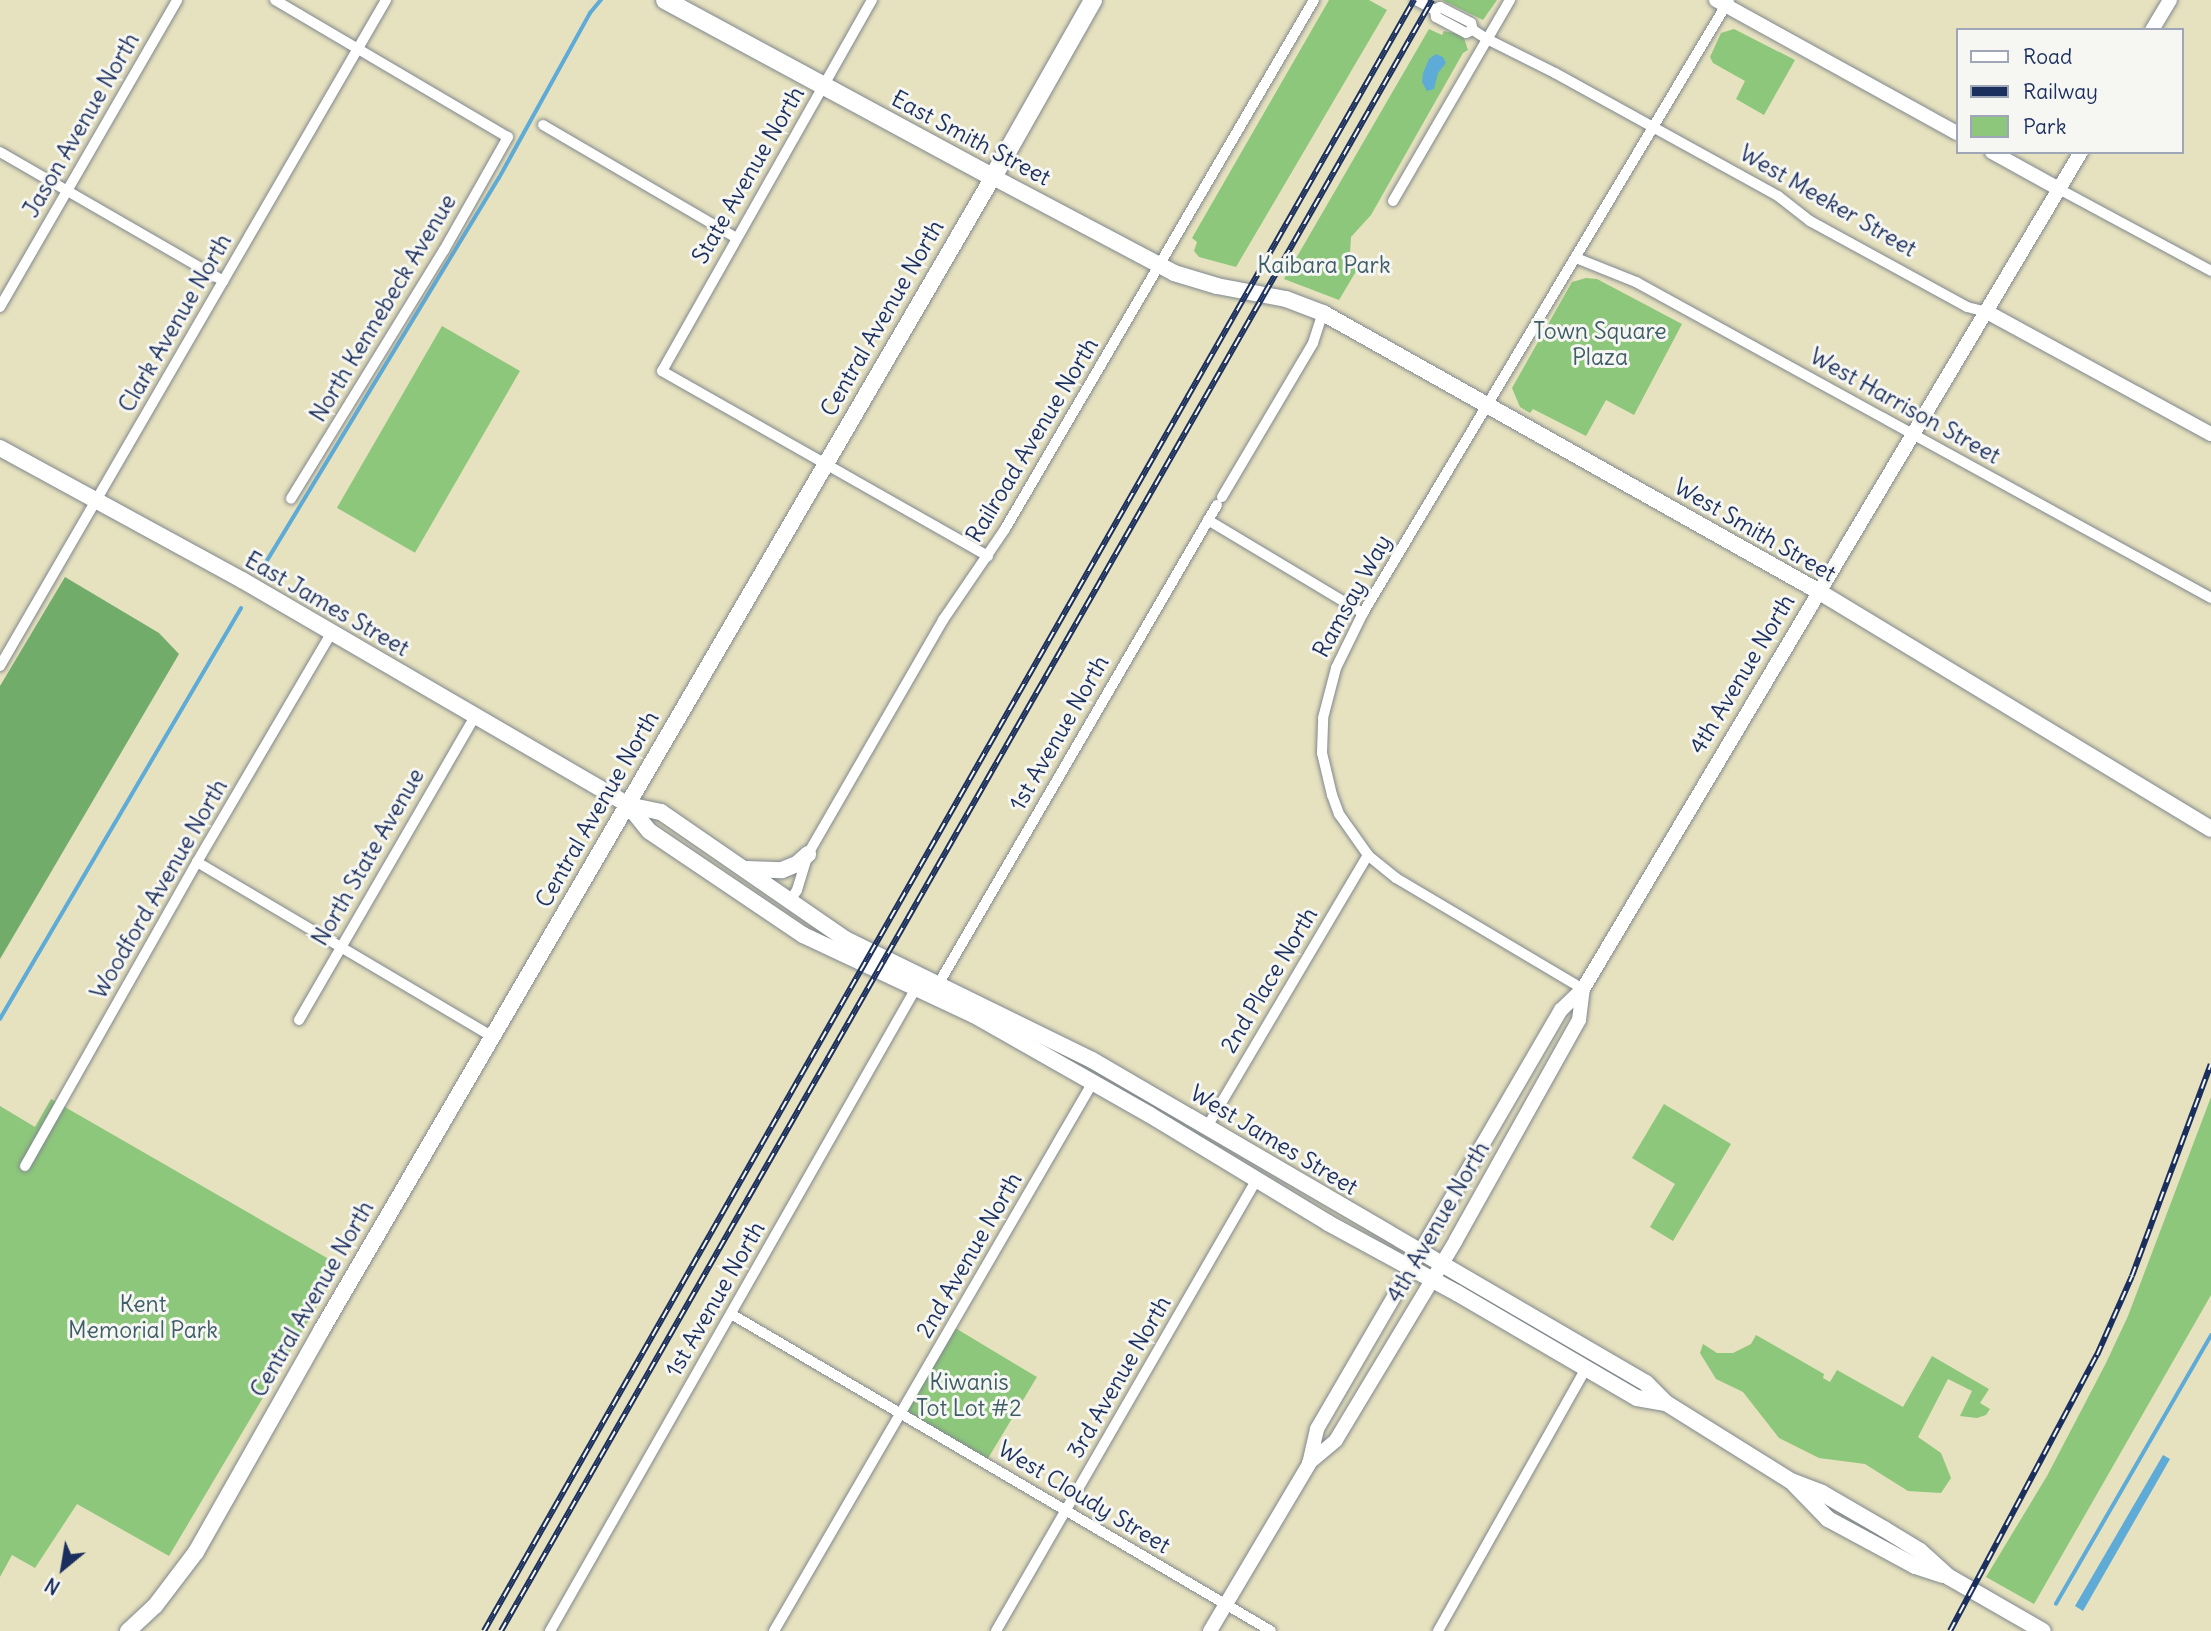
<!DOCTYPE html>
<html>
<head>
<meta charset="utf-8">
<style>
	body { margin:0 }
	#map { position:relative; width:2211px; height:1631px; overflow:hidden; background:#e6e1be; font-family:Delius,sans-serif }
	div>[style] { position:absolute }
	.green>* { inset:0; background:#8dc77b; transform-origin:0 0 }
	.forest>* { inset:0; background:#72ac6b }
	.water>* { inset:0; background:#5eabd7 }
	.stream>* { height:3.5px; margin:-1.75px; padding:0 1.75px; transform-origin:1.75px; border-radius:1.75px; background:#5eabd7 }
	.roads { filter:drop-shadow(0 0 2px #80888e) drop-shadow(0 0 2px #80888e) }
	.minor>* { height:10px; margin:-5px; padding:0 5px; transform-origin:5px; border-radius:5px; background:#fff }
	.tertiary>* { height:14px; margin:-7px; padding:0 7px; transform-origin:7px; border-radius:7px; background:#fff }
	.secondary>* { height:16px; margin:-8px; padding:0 8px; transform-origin:8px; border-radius:8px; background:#fff }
	.primary>* { height:18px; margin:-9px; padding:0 9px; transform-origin:9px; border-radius:9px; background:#fff }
	.rail>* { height:6px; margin-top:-3px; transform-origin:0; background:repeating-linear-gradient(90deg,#f6f6f2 0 10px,#1b2f5e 0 20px); box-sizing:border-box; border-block:2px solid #1b2f5e }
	span { translate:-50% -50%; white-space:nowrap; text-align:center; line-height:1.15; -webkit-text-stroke:6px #f6f6f2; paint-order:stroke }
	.street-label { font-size:23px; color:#1b2f5e }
	.park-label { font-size:23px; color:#3d5d67 }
	.legend { position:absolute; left:1956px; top:28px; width:228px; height:126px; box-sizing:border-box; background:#f6f6f2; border:2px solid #9ea6b7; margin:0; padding:9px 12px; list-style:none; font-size:21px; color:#1b2f5e }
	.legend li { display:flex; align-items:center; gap:14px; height:35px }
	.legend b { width:35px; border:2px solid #9ea6b7 }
	.north { position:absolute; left:28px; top:1533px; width:70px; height:70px; -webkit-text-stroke:5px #f6f6f2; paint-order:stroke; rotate:210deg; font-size:19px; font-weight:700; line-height:28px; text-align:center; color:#1b2f5e }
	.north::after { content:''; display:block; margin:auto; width:24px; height:32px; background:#1b2f5e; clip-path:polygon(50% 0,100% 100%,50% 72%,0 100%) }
</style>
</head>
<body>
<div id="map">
	<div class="green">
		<div style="clip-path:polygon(1329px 0,1369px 0,1387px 10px,1236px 267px,1199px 257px,1194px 251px,1197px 242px,1192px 238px)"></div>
		<div style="clip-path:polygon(1442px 0,1497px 0,1483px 20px)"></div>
		<div style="clip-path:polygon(1429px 29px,1442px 35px,1444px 31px,1463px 35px,1468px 50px,1463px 53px,1371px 215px,1351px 237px,1350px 253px,1358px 268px,1339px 300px,1284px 279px)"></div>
		<div style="clip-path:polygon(1734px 29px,1795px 60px,1764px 115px,1736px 99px,1745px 81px,1713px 63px,1710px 57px,1721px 33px)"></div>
		<div style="clip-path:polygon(1586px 278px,1597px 279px,1682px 324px,1634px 415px,1606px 400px,1586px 436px,1533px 409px,1530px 413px,1520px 407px,1512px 388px,1572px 282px)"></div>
		<div style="left:442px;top:326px;width:90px;height:210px;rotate:30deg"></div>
		<div style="clip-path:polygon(2211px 1097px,2211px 1295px,2034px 1604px,1986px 1577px,2047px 1476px,2106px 1363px,2128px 1316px)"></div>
		<div style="clip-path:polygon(51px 1099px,341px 1266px,169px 1556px,77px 1504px,35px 1568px,12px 1555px,0 1577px,0 1106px,35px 1127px)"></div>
		<div style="clip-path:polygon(1664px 1104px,1731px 1144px,1673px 1241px,1650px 1227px,1675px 1184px,1632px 1158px)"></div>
		<div style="left:952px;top:1326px;width:99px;height:102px;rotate:31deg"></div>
		<div style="clip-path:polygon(1756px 1335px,1824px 1374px,1823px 1378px,1830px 1382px,1837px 1370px,1903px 1407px,1932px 1356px,1989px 1389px,1980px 1403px,1990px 1409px,1986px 1415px,1977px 1418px,1960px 1416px,1972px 1391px,1948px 1379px,1918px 1437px,1941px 1453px,1951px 1478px,1941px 1493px,1908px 1491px,1865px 1464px,1819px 1458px,1779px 1438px,1743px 1392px,1716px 1379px,1700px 1353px,1703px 1344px,1717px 1353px,1733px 1353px,1751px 1344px)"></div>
	</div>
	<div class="forest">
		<div style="clip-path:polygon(65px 577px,159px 633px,179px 654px,0 959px,0 686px)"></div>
	</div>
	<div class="water">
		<div style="clip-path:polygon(1436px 54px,1443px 57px,1446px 63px,1438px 73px,1434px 89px,1427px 91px,1422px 82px,1423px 73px,1429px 59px)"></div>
		<div style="clip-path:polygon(2163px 1455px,2170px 1459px,2083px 1611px,2075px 1606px)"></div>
	</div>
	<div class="stream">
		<div style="left:265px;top:564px;width:451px;rotate:-58.8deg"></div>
		<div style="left:499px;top:178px;width:188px;rotate:-61.1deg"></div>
		<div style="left:590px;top:13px;width:17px;rotate:-50deg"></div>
		<div style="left:0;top:1019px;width:476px;rotate:-59.6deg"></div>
		<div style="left:2056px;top:1604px;width:310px;rotate:-60deg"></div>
	</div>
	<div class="roads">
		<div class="minor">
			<div style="left:275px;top:0;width:270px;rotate:30.5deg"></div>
			<div style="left:508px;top:137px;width:130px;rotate:119.5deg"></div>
			<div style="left:444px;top:250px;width:292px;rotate:121.6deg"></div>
			<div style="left:872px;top:0;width:426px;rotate:119.5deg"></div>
			<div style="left:662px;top:371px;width:375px;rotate:29.6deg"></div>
			<div style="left:1416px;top:0;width:21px;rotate:28deg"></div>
			<div style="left:1435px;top:10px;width:6px;rotate:-31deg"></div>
			<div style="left:1440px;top:7px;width:35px;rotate:27deg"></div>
			<div style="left:1471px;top:23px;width:7px;rotate:74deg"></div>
			<div style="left:1473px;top:30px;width:17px;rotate:33deg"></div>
			<div style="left:1487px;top:39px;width:76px;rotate:26.6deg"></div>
			<div style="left:1555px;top:73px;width:255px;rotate:28.9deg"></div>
			<div style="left:1778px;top:196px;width:41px;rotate:38deg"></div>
			<div style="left:1810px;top:221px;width:179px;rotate:28.7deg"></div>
			<div style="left:1967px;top:307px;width:21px;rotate:14deg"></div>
			<div style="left:1435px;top:10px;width:7px;rotate:82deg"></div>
			<div style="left:1436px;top:17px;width:34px;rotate:28deg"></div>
			<div style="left:1466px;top:33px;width:8px;rotate:-23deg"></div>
			<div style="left:543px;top:125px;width:224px;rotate:30.3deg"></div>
			<div style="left:0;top:152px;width:258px;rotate:30deg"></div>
			<div style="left:2059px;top:189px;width:173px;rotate:28.3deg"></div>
			<div style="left:1393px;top:201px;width:233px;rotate:-59.8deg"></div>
			<div style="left:1576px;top:258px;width:65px;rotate:21.8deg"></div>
			<div style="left:1636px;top:282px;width:656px;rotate:28.79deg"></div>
			<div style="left:0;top:307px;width:354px;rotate:-60deg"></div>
			<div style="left:1222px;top:497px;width:179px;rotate:-59.4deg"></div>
			<div style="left:1313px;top:343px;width:32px;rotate:-72deg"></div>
			<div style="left:1208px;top:520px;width:181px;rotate:31deg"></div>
			<div style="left:0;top:666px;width:770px;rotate:-59.9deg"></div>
			<div style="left:197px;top:862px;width:344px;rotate:30.6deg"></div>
			<div style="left:789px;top:902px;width:14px;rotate:-56deg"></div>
			<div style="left:797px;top:890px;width:38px;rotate:-73deg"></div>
			<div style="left:808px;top:854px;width:270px;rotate:-60deg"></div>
			<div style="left:943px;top:620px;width:110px;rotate:-55.7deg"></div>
			<div style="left:1005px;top:529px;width:613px;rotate:-59.71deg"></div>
			<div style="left:939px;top:983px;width:553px;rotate:-59.82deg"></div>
			<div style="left:1583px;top:989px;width:217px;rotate:-149.3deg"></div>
			<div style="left:1396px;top:878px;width:36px;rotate:-141deg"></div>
			<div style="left:1368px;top:855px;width:50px;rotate:-125.3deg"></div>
			<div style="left:1339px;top:814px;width:20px;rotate:-110deg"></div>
			<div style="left:1332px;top:795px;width:43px;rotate:-103.4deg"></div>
			<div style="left:1322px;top:753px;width:35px;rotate:-88deg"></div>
			<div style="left:1323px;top:718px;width:52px;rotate:-75.4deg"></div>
			<div style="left:1336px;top:668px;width:61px;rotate:-63.9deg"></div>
			<div style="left:1363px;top:613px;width:714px;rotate:-59.16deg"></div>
			<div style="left:299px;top:1020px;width:351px;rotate:-59.9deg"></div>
			<div style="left:1207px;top:1127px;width:316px;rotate:-59.4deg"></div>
			<div style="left:25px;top:1166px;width:349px;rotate:-60.5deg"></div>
			<div style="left:197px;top:862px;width:264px;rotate:-59.6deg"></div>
			<div style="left:731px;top:1314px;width:626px;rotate:30.41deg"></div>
			<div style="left:550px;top:1631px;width:740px;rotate:-60.35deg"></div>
			<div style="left:774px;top:1631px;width:635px;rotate:-59.84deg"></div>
			<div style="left:996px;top:1631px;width:522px;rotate:-60deg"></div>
			<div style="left:1438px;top:1631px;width:302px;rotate:-60.6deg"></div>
		</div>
		<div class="tertiary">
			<div style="left:1716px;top:0;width:275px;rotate:28.9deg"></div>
			<div style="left:2152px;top:30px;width:35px;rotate:-59deg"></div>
			<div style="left:1992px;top:152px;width:77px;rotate:28.9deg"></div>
			<div style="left:1987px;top:312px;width:255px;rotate:28.6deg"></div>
			<div style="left:1309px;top:1463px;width:35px;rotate:-40deg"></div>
			<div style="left:1336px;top:1440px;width:233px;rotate:-59deg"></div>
			<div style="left:1456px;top:1240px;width:252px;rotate:-60.8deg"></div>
			<div style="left:1579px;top:1020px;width:31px;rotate:-83deg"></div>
			<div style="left:1210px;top:1631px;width:194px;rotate:-59.3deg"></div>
			<div style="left:1309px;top:1464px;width:36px;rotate:-77deg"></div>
			<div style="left:1317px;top:1429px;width:485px;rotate:-59.8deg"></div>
			<div style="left:1561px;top:1010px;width:30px;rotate:-44deg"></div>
			<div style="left:1583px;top:989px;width:974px;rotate:-59.25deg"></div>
		</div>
		<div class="secondary">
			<div style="left:0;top:448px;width:276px;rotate:28.6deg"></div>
			<div style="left:242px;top:580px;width:447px;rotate:30.2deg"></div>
			<div style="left:628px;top:805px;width:34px;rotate:12deg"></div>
			<div style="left:661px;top:812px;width:224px;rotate:34.6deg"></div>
			<div style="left:845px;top:939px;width:275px;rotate:26.1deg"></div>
			<div style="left:1092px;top:1060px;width:113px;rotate:30.2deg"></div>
			<div style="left:1190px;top:1117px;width:528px;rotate:30.26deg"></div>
			<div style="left:1646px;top:1383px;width:28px;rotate:45deg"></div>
			<div style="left:1666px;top:1403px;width:147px;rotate:32deg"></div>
			<div style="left:1791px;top:1481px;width:33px;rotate:21deg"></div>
			<div style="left:1822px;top:1493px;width:72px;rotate:30.1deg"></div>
			<div style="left:1884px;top:1529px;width:42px;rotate:31.4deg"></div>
			<div style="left:1920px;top:1551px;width:39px;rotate:42deg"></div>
			<div style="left:1949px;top:1577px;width:108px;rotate:29.9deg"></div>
			<div style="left:628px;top:805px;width:33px;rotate:51deg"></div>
			<div style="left:649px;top:831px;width:186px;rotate:34deg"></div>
			<div style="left:803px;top:935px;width:189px;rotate:25.1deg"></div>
			<div style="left:974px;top:1015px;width:202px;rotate:29.6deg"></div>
			<div style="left:1150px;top:1115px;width:208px;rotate:31.2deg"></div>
			<div style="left:1328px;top:1223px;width:147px;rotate:28.5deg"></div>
			<div style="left:1457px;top:1293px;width:208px;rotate:30.3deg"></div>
			<div style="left:1637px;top:1398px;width:29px;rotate:10deg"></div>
			<div style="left:746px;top:869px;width:36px;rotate:2deg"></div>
			<div style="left:782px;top:870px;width:16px;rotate:-22deg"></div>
			<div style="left:797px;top:864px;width:15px;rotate:-42deg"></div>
			<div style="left:1794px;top:1484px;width:49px;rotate:45.8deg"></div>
			<div style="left:1828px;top:1519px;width:99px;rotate:28.4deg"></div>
			<div style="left:1915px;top:1566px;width:29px;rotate:18deg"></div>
			<div style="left:128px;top:1631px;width:37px;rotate:-43deg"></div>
			<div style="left:155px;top:1606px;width:68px;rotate:-52.8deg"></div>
			<div style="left:196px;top:1552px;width:254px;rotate:-60.5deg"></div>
			<div style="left:321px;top:1331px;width:1335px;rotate:-59.79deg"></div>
			<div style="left:993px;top:177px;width:205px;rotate:27.9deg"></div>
			<div style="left:1174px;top:273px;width:45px;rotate:16.8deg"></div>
			<div style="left:1217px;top:286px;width:70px;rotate:10.7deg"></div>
			<div style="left:1286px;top:299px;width:40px;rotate:21deg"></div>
			<div style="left:1323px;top:313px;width:568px;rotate:29.32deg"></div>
			<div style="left:1818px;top:591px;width:459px;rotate:31.2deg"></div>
		</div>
		<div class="primary">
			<div style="left:665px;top:0;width:373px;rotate:28.4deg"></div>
			<div style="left:993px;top:177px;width:203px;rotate:-60.5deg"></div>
		</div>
	</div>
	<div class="rail">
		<div style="left:484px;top:1631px;width:1878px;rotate:-60.31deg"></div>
		<div style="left:501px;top:1631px;width:1878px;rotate:-60.28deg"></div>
		<div style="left:1950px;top:1631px;width:313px;rotate:-62deg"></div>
		<div style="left:2097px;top:1355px;width:86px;rotate:-66.1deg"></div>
		<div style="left:2132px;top:1276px;width:226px;rotate:-69.6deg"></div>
	</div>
	<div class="street-label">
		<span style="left:81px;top:125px;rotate:-60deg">Jason Avenue North</span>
		<span style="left:971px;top:138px;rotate:28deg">East Smith Street</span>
		<span style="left:748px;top:175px;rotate:-60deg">State Avenue North</span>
		<span style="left:1828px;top:201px;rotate:30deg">West Meeker Street</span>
		<span style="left:383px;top:308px;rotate:-59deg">North Kennebeck Avenue</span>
		<span style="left:882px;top:318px;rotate:-60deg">Central Avenue North</span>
		<span style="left:175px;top:323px;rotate:-60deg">Clark Avenue North</span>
		<span style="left:1905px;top:406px;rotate:29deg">West Harrison Street</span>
		<span style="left:1032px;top:440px;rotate:-59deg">Railroad Avenue North</span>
		<span style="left:1755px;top:530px;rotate:30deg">West Smith Street</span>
		<span style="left:1352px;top:596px;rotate:-61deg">Ramsay Way</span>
		<span style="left:327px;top:604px;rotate:30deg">East James Street</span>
		<span style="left:1742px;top:674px;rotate:-59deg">4th Avenue North</span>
		<span style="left:1059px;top:733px;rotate:-60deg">1st Avenue North</span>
		<span style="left:597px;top:809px;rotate:-60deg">Central Avenue North</span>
		<span style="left:368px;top:857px;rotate:-60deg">North State Avenue</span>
		<span style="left:159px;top:889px;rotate:-60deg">Woodford Avenue North</span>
		<span style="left:1269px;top:980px;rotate:-59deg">2nd Place North</span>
		<span style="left:1274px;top:1140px;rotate:31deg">West James Street</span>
		<span style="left:1438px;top:1222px;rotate:-60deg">4th Avenue North</span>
		<span style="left:969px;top:1255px;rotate:-60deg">2nd Avenue North</span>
		<span style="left:312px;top:1299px;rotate:-60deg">Central Avenue North</span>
		<span style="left:715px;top:1299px;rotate:-60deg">1st Avenue North</span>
		<span style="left:1119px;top:1377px;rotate:-60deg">3rd Avenue North</span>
		<span style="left:1084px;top:1497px;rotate:31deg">West Cloudy Street</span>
	</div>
	<div class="park-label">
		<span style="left:1324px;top:265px">Kaibara Park</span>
		<span style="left:1600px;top:344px">Town Square<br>Plaza</span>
		<span style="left:143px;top:1317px">Kent<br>Memorial Park</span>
		<span style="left:969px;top:1395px">Kiwanis<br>Tot Lot #2</span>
	</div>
	<ul class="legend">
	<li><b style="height:9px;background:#fff"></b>Road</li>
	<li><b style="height:9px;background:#1b2f5e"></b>Railway</li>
	<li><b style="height:19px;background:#8dc77b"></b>Park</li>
	</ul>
	<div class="north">N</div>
</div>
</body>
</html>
